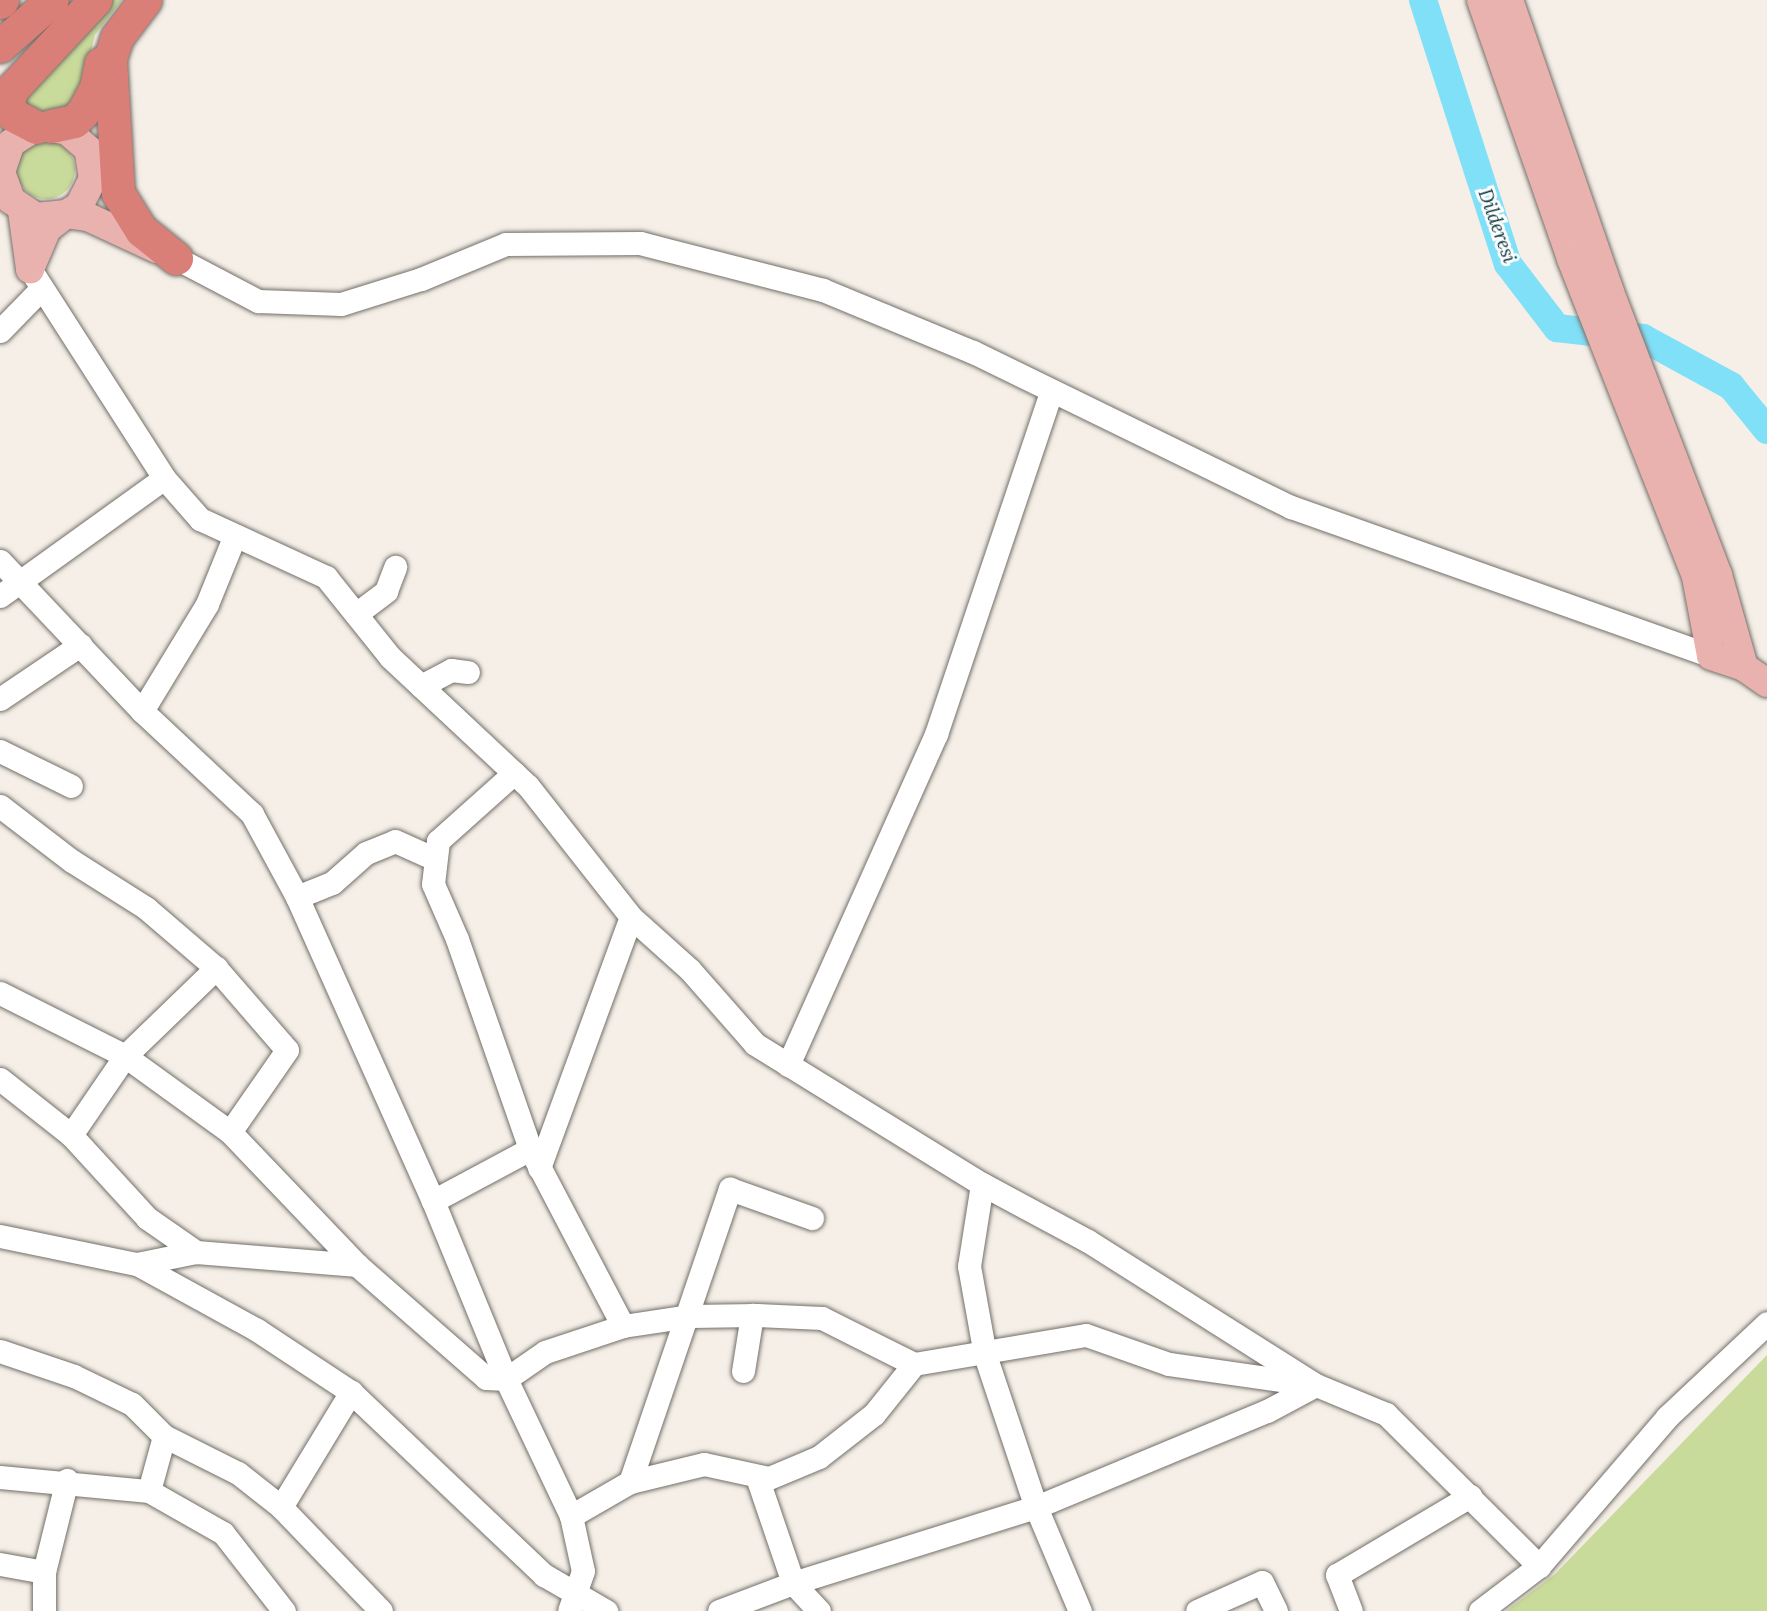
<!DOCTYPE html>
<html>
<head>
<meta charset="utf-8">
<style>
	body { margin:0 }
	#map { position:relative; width:1767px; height:1611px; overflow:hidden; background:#f5efe8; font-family:Lora,serif }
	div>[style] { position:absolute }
	.green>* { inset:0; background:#c9db9a }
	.round { border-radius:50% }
	.river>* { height:28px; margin:-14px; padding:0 14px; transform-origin:14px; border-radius:14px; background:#80e0f8 }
	.roads { filter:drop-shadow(0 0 2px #736f68) drop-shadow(0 0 2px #736f68) }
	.minor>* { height:23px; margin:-11.5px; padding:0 11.5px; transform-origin:11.5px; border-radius:11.5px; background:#fff }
	.major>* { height:28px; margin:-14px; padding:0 14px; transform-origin:14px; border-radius:14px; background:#e9b2ae }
	.highway>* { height:33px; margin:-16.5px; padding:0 16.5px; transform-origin:16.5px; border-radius:16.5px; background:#da7f78 }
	span { translate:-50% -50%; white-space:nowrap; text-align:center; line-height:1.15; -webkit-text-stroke:6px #fefdfc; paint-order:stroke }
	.water-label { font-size:19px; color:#01313b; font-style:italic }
</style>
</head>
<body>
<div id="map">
	<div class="green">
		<div style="clip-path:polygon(110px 0,122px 0,95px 35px,77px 106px,40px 112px,28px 105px,23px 98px)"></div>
		<div class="round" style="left:17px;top:141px;width:58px;height:58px"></div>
		<div style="clip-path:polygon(1767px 1355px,1767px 1611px,1506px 1611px,1555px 1574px)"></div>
	</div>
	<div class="river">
		<div style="left:1423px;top:0;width:277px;rotate:72.2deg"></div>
		<div style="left:1508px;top:264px;width:81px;rotate:52.6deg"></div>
		<div style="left:1557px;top:328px;width:87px;rotate:6.6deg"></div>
		<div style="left:1643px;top:338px;width:100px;rotate:28.6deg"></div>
		<div style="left:1731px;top:386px;width:57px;rotate:50.7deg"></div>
	</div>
	<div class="roads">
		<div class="minor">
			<div style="left:176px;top:258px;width:93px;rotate:27.7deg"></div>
			<div style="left:258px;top:301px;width:83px;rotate:2.1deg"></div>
			<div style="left:341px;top:304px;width:84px;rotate:-17.4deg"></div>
			<div style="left:421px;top:279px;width:92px;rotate:-22.4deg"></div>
			<div style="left:506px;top:244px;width:134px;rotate:-0.4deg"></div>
			<div style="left:640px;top:243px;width:189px;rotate:14.4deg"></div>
			<div style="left:823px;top:290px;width:162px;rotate:22.5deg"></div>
			<div style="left:973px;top:352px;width:354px;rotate:26deg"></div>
			<div style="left:1291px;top:507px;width:446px;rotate:19.5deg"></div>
			<div style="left:30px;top:269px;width:248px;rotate:57.3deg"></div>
			<div style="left:164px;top:478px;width:55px;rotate:48.7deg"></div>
			<div style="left:200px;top:519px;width:139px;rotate:24.7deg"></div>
			<div style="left:326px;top:577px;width:102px;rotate:51.3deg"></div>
			<div style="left:390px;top:657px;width:189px;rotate:43.1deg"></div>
			<div style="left:528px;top:786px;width:167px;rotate:51.8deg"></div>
			<div style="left:631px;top:917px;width:79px;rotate:41.9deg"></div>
			<div style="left:690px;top:970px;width:98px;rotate:48.7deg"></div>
			<div style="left:755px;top:1044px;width:267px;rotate:31.7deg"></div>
			<div style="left:982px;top:1184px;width:120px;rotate:28.3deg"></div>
			<div style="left:1088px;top:1241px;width:270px;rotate:32.3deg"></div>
			<div style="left:0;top:331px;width:59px;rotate:-45.7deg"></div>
			<div style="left:0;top:561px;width:207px;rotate:46.6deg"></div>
			<div style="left:142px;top:711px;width:151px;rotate:43.1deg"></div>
			<div style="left:252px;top:814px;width:94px;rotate:61.5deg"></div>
			<div style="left:297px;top:897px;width:333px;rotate:65.9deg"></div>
			<div style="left:433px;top:1201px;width:192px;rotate:67.7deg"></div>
			<div style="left:506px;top:1379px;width:152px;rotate:64.6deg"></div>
			<div style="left:571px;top:1516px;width:56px;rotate:77.7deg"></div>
			<div style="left:583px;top:1571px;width:42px;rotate:109.3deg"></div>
			<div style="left:0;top:596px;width:202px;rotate:-35.7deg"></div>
			<div style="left:356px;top:614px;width:38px;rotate:-37deg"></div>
			<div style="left:386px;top:591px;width:26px;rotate:-69deg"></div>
			<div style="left:421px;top:686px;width:34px;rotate:-28deg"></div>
			<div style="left:451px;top:670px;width:17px;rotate:7deg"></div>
			<div style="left:0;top:699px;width:97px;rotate:-34deg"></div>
			<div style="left:142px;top:711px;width:125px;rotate:-58.7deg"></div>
			<div style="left:207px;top:604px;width:74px;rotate:-67.9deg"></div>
			<div style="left:0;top:751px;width:79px;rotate:26.2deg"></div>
			<div style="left:514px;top:773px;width:102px;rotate:138.2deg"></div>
			<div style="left:438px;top:841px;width:43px;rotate:96.6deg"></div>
			<div style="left:433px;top:884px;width:60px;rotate:66.4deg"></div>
			<div style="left:457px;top:939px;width:222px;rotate:70.8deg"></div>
			<div style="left:530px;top:1149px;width:200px;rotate:62.3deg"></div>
			<div style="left:0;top:806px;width:91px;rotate:37.4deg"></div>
			<div style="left:72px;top:861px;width:88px;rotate:32.4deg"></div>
			<div style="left:146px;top:908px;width:92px;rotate:40.6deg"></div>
			<div style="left:216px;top:968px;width:108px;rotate:49.1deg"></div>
			<div style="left:287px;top:1050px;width:100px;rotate:124.8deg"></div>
			<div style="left:297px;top:897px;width:38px;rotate:-22deg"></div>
			<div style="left:332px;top:883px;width:45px;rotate:-41.4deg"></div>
			<div style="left:366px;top:853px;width:31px;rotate:-22deg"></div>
			<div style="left:395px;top:841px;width:42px;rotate:24.1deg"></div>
			<div style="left:0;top:993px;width:140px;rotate:26.7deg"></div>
			<div style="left:125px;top:1056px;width:130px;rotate:35.9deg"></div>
			<div style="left:230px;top:1132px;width:184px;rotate:46.3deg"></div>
			<div style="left:357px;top:1265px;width:171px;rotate:41.2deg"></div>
			<div style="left:486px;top:1378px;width:20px;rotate:3deg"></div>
			<div style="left:506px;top:1379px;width:47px;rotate:-34.7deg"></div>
			<div style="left:545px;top:1352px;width:82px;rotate:-18.4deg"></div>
			<div style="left:623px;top:1326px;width:68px;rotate:-8.5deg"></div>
			<div style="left:690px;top:1316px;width:67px;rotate:-0.9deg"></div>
			<div style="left:757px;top:1315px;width:65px;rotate:2.6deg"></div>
			<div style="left:822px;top:1318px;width:103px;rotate:26.6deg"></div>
			<div style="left:914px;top:1364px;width:174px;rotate:-9.6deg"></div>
			<div style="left:1086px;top:1335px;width:88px;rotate:19.3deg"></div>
			<div style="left:1169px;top:1364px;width:140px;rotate:8.2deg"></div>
			<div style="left:788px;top:1065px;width:363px;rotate:-65.9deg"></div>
			<div style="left:936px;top:734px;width:361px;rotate:-71.4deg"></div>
			<div style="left:0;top:1079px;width:90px;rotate:38.3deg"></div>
			<div style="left:71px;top:1135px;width:113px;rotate:47.5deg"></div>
			<div style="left:147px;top:1218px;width:60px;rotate:34.8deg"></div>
			<div style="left:71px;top:1135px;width:96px;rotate:-55.6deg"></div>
			<div style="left:125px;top:1056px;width:127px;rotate:-44deg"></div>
			<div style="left:539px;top:1168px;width:267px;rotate:-69.9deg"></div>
			<div style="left:982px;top:1184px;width:83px;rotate:99deg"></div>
			<div style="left:969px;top:1266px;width:90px;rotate:79.8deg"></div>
			<div style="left:985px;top:1355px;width:160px;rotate:71.5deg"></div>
			<div style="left:1036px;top:1507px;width:113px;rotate:67.1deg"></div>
			<div style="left:433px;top:1201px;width:110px;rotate:-28.2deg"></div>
			<div style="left:0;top:1236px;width:140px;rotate:11.6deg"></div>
			<div style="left:137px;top:1264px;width:60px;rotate:-11.5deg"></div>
			<div style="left:196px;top:1252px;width:162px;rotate:4.6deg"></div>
			<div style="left:137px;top:1264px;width:137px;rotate:28.8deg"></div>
			<div style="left:257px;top:1330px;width:113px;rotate:33.4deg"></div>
			<div style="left:351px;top:1392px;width:266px;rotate:43.5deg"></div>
			<div style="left:544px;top:1575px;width:72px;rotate:30.1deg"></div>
			<div style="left:0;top:1351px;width:78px;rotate:18.7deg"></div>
			<div style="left:74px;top:1376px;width:64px;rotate:25.8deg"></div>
			<div style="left:132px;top:1404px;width:45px;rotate:45deg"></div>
			<div style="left:164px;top:1436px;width:83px;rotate:26.6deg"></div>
			<div style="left:238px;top:1473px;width:55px;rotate:38.3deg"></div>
			<div style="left:281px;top:1507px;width:144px;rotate:46.1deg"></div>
			<div style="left:743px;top:1371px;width:57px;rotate:-80.9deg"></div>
			<div style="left:0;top:1477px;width:150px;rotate:5.4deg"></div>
			<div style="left:149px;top:1491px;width:85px;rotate:29.6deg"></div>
			<div style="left:223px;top:1533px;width:99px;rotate:52deg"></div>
			<div style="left:757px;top:1477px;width:112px;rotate:71.2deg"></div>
			<div style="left:793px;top:1583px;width:38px;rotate:47deg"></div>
			<div style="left:630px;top:1482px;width:310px;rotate:-71.2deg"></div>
			<div style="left:730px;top:1189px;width:87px;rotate:19.5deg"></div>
			<div style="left:149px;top:1491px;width:57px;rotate:-74.7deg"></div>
			<div style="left:281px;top:1507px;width:135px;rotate:-58.7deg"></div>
			<div style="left:571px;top:1516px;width:68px;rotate:-30deg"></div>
			<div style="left:630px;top:1482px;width:76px;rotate:-13.7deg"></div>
			<div style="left:704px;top:1464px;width:66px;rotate:12.2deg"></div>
			<div style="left:769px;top:1478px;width:54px;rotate:-22.8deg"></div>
			<div style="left:819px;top:1457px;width:70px;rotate:-38deg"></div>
			<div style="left:874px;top:1414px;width:64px;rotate:-51.3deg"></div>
			<div style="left:0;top:1564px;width:45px;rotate:10.3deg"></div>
			<div style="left:44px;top:1611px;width:39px;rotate:-90deg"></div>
			<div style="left:44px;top:1572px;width:95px;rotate:-76deg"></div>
			<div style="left:719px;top:1611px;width:79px;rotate:-20.7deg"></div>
			<div style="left:793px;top:1583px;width:255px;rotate:-17.4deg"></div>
			<div style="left:1036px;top:1507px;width:250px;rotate:-22.6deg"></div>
			<div style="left:1267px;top:1411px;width:55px;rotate:-28deg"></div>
			<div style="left:1316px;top:1385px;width:76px;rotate:22.5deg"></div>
			<div style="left:1386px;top:1414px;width:216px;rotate:44.8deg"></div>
			<div style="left:1197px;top:1611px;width:71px;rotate:-24deg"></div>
			<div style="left:1262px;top:1582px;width:32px;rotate:64deg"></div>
			<div style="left:1351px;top:1611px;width:39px;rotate:-111deg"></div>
			<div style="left:1337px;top:1575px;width:155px;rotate:-30.7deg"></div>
			<div style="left:1480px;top:1611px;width:74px;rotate:-37.3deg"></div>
			<div style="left:1539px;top:1566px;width:196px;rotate:-49.3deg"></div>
			<div style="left:1667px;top:1417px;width:137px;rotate:-43.2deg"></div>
		</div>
		<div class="major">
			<div style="left:1481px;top:0;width:274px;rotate:70.8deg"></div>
			<div style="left:1571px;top:259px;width:342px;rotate:68.5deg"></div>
			<div style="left:1696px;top:577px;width:80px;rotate:79.2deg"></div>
			<div style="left:1711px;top:656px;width:35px;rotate:18deg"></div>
			<div style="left:1744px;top:667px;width:28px;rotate:35deg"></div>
			<div style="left:1509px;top:0;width:309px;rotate:70.9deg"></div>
			<div style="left:1610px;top:292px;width:303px;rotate:69.1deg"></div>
			<div style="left:1718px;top:575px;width:96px;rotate:74.2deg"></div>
			<div style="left:22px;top:211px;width:59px;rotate:82.1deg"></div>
			<div style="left:30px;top:269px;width:43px;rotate:-67deg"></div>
			<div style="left:47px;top:229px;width:24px;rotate:-38deg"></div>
			<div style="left:66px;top:214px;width:15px;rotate:-32deg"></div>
			<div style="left:79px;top:206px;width:30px;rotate:-63deg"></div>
			<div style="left:93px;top:179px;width:30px;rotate:-99deg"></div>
			<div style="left:88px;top:149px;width:29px;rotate:-139deg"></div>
			<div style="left:66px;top:130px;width:30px;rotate:-174deg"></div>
			<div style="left:36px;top:127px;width:30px;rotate:147deg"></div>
			<div style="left:11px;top:143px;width:31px;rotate:109deg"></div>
			<div style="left:1px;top:172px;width:30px;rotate:70deg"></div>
			<div style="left:11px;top:200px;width:30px;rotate:34deg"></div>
			<div style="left:36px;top:217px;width:30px;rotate:-6deg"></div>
			<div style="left:66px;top:214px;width:22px;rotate:8deg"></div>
			<div style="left:88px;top:217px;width:76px;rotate:24.9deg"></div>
		</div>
		<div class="highway">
			<div style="left:145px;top:0;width:46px;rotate:127.1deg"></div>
			<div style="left:117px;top:37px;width:23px;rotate:108deg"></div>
			<div style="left:110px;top:59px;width:134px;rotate:86.6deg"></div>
			<div style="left:118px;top:193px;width:44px;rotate:58.1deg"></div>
			<div style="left:141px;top:230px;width:45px;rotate:38.7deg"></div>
			<div style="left:0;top:2px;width:3px;rotate:-45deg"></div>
			<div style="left:0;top:46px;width:69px;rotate:-41.5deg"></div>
			<div style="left:51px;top:126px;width:24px;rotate:-12deg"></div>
			<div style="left:74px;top:121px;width:13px;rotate:-45deg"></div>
			<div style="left:83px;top:112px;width:27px;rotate:-62deg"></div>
			<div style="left:96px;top:88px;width:25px;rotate:-79deg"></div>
			<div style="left:36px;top:127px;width:27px;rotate:-152deg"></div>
			<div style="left:12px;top:114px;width:14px;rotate:-107deg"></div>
			<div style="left:8px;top:101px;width:13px;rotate:-72deg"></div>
			<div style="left:12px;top:89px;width:122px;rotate:-47deg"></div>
		</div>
	</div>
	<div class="water-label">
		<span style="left:1497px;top:226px;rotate:70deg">Dilderesi</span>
	</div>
</div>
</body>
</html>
